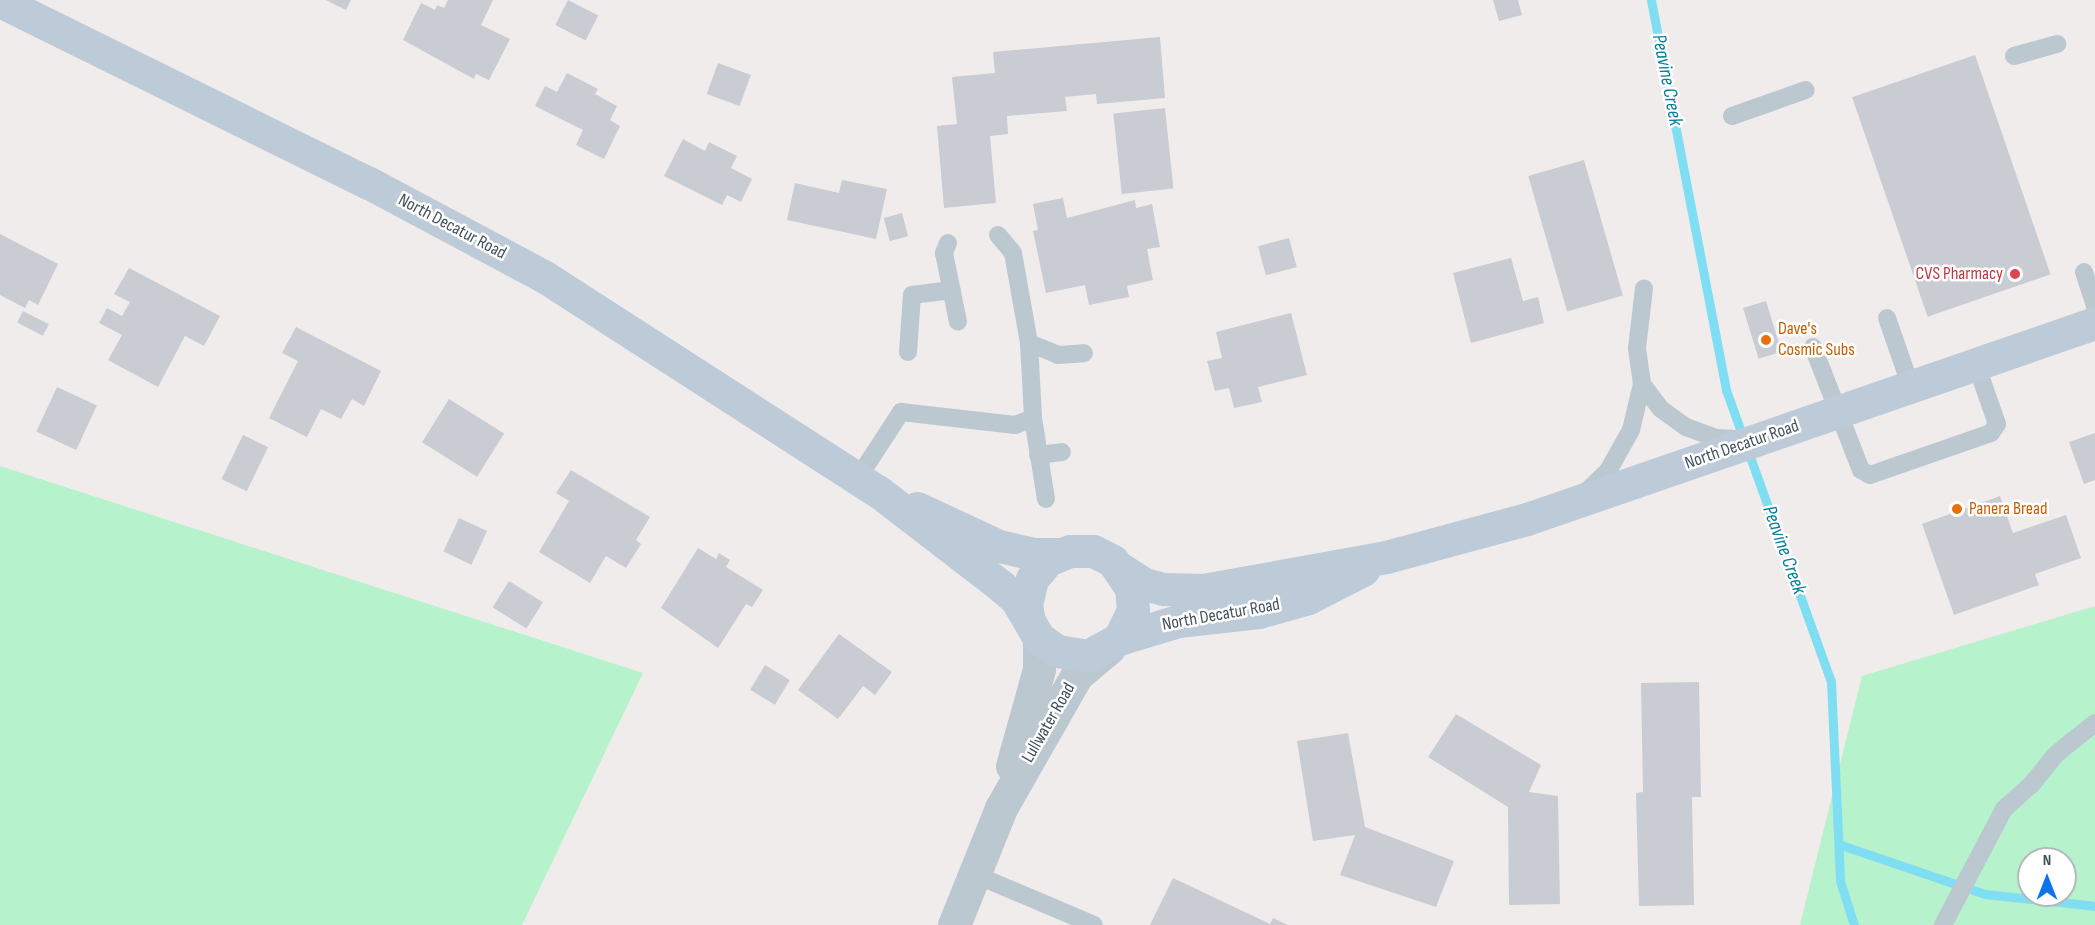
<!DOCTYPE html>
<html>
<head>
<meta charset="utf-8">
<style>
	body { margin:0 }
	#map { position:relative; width:2095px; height:925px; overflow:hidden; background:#f0ecec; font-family:"Sofia Sans Condensed",sans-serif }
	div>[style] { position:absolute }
	.green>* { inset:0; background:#b6f2cb }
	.stream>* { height:9px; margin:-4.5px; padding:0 4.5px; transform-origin:4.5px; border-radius:4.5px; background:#7fdef2 }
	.building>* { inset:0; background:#c9ccd2; transform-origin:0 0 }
	.service>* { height:18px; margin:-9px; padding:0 9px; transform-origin:9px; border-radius:9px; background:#bcc8d0 }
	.minor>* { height:33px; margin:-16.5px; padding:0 16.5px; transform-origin:16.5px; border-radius:16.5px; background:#bcc8d0 }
	.secondary>* { height:33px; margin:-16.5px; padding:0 16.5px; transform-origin:16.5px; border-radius:16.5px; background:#bdcbd8 }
	.dots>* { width:16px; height:16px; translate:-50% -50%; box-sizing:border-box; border:3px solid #fff; border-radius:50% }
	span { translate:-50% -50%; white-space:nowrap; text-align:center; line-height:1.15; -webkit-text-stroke:5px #fff; paint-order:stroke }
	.street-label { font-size:18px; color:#44515b }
	.health-label { font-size:18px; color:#be3a42 }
	.right { translate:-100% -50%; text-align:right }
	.food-label { font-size:18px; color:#c56008 }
	.left { translate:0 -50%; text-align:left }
	.water-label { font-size:20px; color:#037f99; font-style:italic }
	.north { position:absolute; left:2017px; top:847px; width:60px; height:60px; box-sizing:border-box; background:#fff; border:2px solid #b4b9bd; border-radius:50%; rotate:0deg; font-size:16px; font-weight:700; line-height:24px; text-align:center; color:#44515b }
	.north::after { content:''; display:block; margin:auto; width:21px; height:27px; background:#0b74eb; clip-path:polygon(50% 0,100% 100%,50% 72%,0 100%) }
</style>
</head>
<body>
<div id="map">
	<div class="green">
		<div style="clip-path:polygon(0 466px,643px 673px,522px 925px,0 925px)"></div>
		<div style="clip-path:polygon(evenodd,2095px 606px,2095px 925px,1800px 925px,1862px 676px,2095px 606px,2029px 859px,2065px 859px,2065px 895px,2029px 895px,2029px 859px)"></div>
	</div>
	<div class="stream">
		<div style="left:1651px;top:0;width:397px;rotate:79.1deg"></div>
		<div style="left:1726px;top:390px;width:309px;rotate:70.2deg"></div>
		<div style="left:1831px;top:681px;width:200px;rotate:87.4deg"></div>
		<div style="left:1840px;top:881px;width:46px;rotate:72.3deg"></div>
		<div style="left:1841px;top:845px;width:152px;rotate:18.8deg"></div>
		<div style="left:1985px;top:894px;width:111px;rotate:6.2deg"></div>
	</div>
	<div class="building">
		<div style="clip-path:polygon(326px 0,351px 0,346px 10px)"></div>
		<div style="clip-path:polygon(448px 0,493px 0,481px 25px,510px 39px,489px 80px,476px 74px,474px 79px,403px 40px,421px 3px,435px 10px,437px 5px,444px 8px)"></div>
		<div style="left:568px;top:0;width:34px;height:28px;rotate:27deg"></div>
		<div style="clip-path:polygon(1493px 0,1518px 0,1522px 15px,1499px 21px)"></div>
		<div style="clip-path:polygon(1160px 37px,1165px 98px,1097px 104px,1096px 94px,1065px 97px,1067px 111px,1007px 116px,1008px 134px,990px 136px,996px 203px,944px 208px,937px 126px,957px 124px,952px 77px,995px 73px,993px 52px)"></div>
		<div style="left:1975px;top:55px;width:232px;height:130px;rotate:71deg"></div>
		<div style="left:718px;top:63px;width:35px;height:33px;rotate:20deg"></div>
		<div style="clip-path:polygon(567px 73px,598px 89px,595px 94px,617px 106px,610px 120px,620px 126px,604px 159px,576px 145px,583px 130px,535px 106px,545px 86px,557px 92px)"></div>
		<div style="left:1165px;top:108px;width:81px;height:52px;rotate:84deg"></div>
		<div style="clip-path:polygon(683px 139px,705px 151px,709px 142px,737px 156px,731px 168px,752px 179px,741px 202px,727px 195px,722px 205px,664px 176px)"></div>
		<div style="left:1584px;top:160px;width:141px;height:58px;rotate:74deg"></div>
		<div style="clip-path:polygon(842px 180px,887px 189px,876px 239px,787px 220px,795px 183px,839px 193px)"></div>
		<div style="clip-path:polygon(1063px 198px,1067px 218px,1135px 200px,1136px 208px,1152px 204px,1160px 247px,1147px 249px,1153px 280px,1127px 286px,1129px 297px,1089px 305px,1085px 285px,1046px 293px,1033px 231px,1038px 230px,1033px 204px)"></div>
		<div style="left:902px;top:213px;width:24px;height:19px;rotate:75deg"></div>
		<div style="clip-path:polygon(0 234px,58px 264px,38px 305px,29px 300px,25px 308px,0 295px)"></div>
		<div style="left:1289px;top:238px;width:30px;height:32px;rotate:75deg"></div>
		<div style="clip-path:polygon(1511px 258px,1523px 301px,1538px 297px,1544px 323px,1471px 343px,1453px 273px)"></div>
		<div style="clip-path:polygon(129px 268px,220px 316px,204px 346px,185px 336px,158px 387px,108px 360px,122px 335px,99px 323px,107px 308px,122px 316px,130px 302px,114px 294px)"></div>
		<div style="left:1766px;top:301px;width:53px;height:24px;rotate:73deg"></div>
		<div style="left:23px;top:311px;width:29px;height:13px;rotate:27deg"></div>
		<div style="clip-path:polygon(1291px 313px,1307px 375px,1258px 387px,1262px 402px,1234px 408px,1229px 388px,1215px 391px,1207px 361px,1222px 358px,1216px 332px)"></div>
		<div style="clip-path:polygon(296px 327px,381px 371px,364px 406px,352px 399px,341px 419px,321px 409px,307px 437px,269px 418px,298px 361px,282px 353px)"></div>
		<div style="left:57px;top:387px;width:44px;height:49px;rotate:25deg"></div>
		<div style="left:449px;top:399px;width:65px;height:51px;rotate:32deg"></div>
		<div style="clip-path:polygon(2095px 433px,2095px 480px,2084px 484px,2069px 442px)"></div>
		<div style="left:243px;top:435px;width:28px;height:49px;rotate:26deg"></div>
		<div style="clip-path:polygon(571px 470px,650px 517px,636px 540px,641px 544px,626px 568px,606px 556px,590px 583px,539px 552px,569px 501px,556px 493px)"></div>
		<div style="clip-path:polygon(2000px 496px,2013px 533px,2066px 515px,2081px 558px,2035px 574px,2039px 585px,1954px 615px,1922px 524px)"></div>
		<div style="left:459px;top:518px;width:31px;height:37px;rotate:25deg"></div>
		<div style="clip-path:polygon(698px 548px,716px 559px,719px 553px,730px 560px,726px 567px,763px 590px,752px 607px,746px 604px,718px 648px,661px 608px)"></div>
		<div style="left:509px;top:581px;width:40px;height:31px;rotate:32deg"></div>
		<div style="clip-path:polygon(839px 634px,892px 672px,875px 695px,863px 686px,838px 719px,798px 690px)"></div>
		<div style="left:765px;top:665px;width:29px;height:29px;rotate:31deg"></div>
		<div style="clip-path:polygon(1699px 682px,1701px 797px,1692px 797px,1694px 905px,1639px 906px,1636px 793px,1643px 792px,1641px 683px)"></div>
		<div style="clip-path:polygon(1456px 714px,1541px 765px,1529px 792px,1558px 796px,1560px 904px,1509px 905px,1508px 807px,1428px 757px)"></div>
		<div style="clip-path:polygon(1348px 733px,1365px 827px,1454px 861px,1436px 907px,1340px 875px,1355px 835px,1313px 841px,1297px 741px)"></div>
		<div style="clip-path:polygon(1173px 878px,1270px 924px,1273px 918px,1288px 925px,1150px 925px)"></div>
	</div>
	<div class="service">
		<div style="left:2014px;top:56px;width:45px;rotate:-15.6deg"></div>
		<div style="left:1732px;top:116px;width:78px;rotate:-19.4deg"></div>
		<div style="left:998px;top:235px;width:23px;rotate:50deg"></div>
		<div style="left:1013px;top:253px;width:91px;rotate:79.9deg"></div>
		<div style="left:1029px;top:343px;width:75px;rotate:86.9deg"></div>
		<div style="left:1033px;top:418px;width:82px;rotate:80.9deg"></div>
		<div style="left:948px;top:243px;width:11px;rotate:112deg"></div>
		<div style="left:944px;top:253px;width:70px;rotate:78.5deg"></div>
		<div style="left:2084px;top:272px;width:36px;rotate:72deg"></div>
		<div style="left:1887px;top:318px;width:73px;rotate:70.8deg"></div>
		<div style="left:1029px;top:343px;width:31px;rotate:22deg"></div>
		<div style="left:1058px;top:355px;width:26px;rotate:-4deg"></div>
		<div style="left:1813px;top:347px;width:132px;rotate:68.7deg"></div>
		<div style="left:1861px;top:470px;width:10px;rotate:29deg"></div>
		<div style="left:1870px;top:475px;width:128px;rotate:-19.1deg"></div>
		<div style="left:1991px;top:433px;width:11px;rotate:-56deg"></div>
		<div style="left:1997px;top:424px;width:64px;rotate:-109.3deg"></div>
		<div style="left:908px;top:352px;width:57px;rotate:-86deg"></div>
		<div style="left:912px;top:295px;width:40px;rotate:-7.1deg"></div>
		<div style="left:1642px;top:384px;width:31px;rotate:53deg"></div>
		<div style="left:1661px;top:409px;width:31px;rotate:36deg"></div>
		<div style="left:1686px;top:427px;width:32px;rotate:20deg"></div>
		<div style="left:1716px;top:438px;width:21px;rotate:3deg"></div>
		<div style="left:1038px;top:455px;width:24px;rotate:-7deg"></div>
		<div style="left:858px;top:478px;width:79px;rotate:-56.9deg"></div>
		<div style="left:901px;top:412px;width:115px;rotate:6.5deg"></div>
		<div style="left:1015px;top:425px;width:19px;rotate:-21deg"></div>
		<div style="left:1587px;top:491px;width:29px;rotate:-44deg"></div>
		<div style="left:1608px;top:471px;width:47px;rotate:-60.7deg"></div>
		<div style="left:1631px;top:430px;width:47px;rotate:-76.6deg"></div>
		<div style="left:1642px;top:384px;width:36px;rotate:-98deg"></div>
		<div style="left:1637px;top:348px;width:60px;rotate:-83.3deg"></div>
		<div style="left:974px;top:874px;width:130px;rotate:23deg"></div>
		<div style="left:1943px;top:925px;width:131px;rotate:-62.3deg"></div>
		<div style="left:2004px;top:809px;width:36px;rotate:-42deg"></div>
		<div style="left:2031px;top:785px;width:38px;rotate:-51deg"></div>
		<div style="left:2055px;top:755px;width:51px;rotate:-38.7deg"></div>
	</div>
	<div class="minor">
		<div style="left:1012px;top:766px;width:101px;rotate:-74.4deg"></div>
		<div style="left:1039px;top:669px;width:31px;rotate:-90deg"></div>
		<div style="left:954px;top:925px;width:126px;rotate:-68.1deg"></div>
		<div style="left:1001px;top:808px;width:153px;rotate:-60.3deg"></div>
		<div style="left:1077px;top:675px;width:42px;rotate:-40.2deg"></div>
	</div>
	<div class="secondary">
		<div style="left:0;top:1px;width:411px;rotate:26.3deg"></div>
		<div style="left:369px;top:183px;width:200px;rotate:28.1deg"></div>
		<div style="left:545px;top:277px;width:397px;rotate:32.8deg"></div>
		<div style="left:879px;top:492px;width:154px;rotate:37.6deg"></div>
		<div style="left:1001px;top:586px;width:20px;rotate:41deg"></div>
		<div style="left:1016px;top:599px;width:45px;rotate:59.5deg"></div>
		<div style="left:1039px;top:638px;width:22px;rotate:36deg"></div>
		<div style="left:1057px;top:651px;width:31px;rotate:9deg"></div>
		<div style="left:1088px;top:656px;width:35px;rotate:-29deg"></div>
		<div style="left:1119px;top:639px;width:32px;rotate:-64deg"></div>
		<div style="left:1133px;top:610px;width:22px;rotate:-95deg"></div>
		<div style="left:1131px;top:588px;width:32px;rotate:-124deg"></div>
		<div style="left:1113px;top:561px;width:22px;rotate:-153deg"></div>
		<div style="left:1093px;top:551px;width:23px;rotate:180deg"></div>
		<div style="left:1070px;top:551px;width:24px;rotate:158deg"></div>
		<div style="left:1048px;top:560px;width:25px;rotate:130deg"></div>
		<div style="left:1032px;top:579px;width:26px;rotate:103deg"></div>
		<div style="left:1026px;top:604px;width:13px;rotate:81deg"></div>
		<div style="left:917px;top:508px;width:90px;rotate:24.9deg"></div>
		<div style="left:999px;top:546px;width:37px;rotate:13deg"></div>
		<div style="left:1035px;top:554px;width:24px"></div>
		<div style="left:1121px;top:569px;width:27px;rotate:33deg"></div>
		<div style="left:1144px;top:584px;width:20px;rotate:15deg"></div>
		<div style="left:1163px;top:589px;width:40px;rotate:1.4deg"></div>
		<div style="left:1203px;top:590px;width:186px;rotate:-10.2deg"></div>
		<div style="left:1386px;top:557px;width:146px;rotate:-15.1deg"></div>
		<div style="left:1527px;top:519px;width:601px;rotate:-19.04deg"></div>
		<div style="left:1119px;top:639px;width:62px;rotate:-17deg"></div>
		<div style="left:1178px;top:621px;width:81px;rotate:-6.3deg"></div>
		<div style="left:1259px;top:612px;width:51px;rotate:-15.9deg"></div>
		<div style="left:1308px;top:598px;width:62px;rotate:-27deg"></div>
	</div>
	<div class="dots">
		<div style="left:2015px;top:274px;background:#e0444e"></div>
		<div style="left:1766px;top:340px;background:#e8710a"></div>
		<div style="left:1957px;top:509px;background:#e8710a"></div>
	</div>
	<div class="street-label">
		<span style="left:452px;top:227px;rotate:28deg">North Decatur Road</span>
		<span style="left:1742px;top:445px;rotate:-19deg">North Decatur Road</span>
		<span style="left:1221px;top:615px;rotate:-10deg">North Decatur Road</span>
		<span style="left:1049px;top:723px;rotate:-60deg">Lullwater Road</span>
	</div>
	<div class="health-label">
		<span class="right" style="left:2003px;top:274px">CVS Pharmacy</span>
	</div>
	<div class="food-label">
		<span class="left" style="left:1778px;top:340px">Dave's<br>Cosmic Subs</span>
		<span class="left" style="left:1969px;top:509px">Panera Bread</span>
	</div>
	<div class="water-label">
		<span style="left:1667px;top:80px;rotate:79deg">Peavine Creek</span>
		<span style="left:1784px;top:550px;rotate:70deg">Peavine Creek</span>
	</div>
	<div class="north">N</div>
</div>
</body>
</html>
